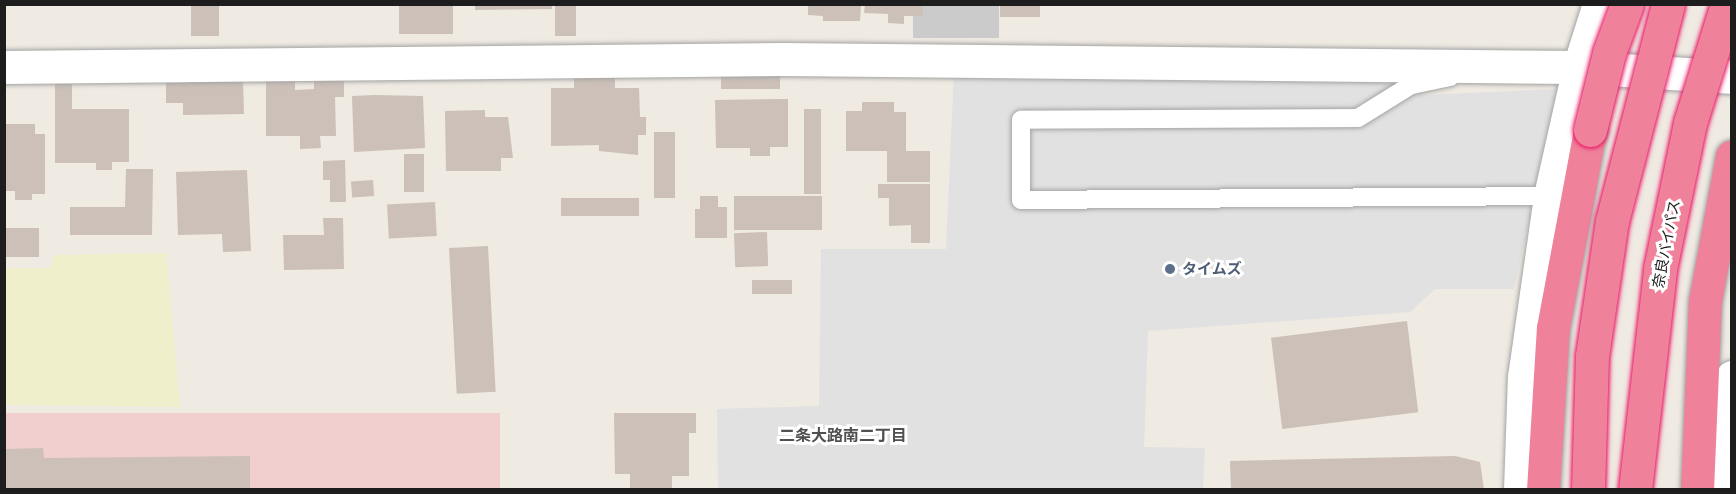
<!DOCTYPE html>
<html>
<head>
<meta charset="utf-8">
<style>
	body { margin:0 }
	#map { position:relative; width:1736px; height:494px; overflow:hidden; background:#efeae2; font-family:"Titillium Web","Noto Sans JP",sans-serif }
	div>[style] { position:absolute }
	.commercial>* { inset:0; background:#f2cfcf; transform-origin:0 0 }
	.religious>* { inset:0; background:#cbcbcb; transform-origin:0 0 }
	.farmland>* { inset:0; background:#eff0cb }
	.parking>* { inset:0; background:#e1e1e1 }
	.building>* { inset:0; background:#ccc0b8; transform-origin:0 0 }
	.roads { filter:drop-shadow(0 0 2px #a4a4a4) drop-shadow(0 0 2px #a4a4a4) }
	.lane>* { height:18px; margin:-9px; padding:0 9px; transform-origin:9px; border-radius:9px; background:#fff }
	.street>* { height:33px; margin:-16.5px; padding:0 16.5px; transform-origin:16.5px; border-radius:16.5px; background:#fff }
	.highway>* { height:33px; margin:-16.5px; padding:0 16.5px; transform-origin:16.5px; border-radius:16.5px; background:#ef829a }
	.bridges { filter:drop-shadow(0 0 2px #e91365) drop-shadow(0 0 2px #e91365) }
	.highway-bridge>* { height:33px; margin:-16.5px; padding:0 16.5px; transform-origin:16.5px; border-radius:16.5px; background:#ef829a }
	.dots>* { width:16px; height:16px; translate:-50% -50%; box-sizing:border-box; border:3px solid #fff; border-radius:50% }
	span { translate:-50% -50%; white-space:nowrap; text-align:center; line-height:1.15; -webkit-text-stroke:6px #fff; paint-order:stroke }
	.street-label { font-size:15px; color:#1d1d1d }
	.service-label { font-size:15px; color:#4e5e75; font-weight:700 }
	.left { translate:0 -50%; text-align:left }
	.neighbourhood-label { font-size:16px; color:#505050; font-weight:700 }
	.frame { position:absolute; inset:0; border:6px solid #1d1d1d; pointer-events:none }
</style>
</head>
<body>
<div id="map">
	<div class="commercial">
		<div style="left:4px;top:413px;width:496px;height:76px"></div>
	</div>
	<div class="religious">
		<div style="left:913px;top:5px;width:86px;height:33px"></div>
	</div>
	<div class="farmland">
		<div style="clip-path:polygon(166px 253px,180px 407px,5px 405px,5px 268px,51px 268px,54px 255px)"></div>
	</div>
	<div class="parking">
		<div style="clip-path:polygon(954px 71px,1398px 76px,1424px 95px,1558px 89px,1514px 289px,1435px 289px,1410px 312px,1148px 331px,1144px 447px,1205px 448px,1203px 489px,718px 489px,717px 409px,819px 406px,821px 249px,946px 249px)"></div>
	</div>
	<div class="building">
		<div style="left:191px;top:4px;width:28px;height:32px"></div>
		<div style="left:555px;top:4px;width:21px;height:32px"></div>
		<div style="clip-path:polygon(808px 4px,861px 4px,860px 21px,823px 21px,823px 16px,808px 15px)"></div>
		<div style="clip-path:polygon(865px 4px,923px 4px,923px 16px,904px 16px,904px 24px,888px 23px,888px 14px,864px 13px)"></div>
		<div style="left:453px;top:5px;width:29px;height:54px;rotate:90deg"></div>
		<div style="clip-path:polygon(475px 5px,552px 5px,552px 9px,475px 10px)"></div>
		<div style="left:1000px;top:5px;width:40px;height:12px"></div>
		<div style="left:721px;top:69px;width:59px;height:20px"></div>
		<div style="clip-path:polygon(574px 70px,615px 70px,615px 88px,639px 88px,640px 117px,646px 117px,646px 135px,638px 135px,638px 155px,599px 151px,599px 145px,551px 146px,551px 88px,574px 88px)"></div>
		<div style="clip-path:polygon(266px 77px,295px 77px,295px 90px,314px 89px,314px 77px,344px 77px,344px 97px,335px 97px,336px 136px,320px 136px,321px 148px,300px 149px,300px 136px,266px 136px)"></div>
		<div style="clip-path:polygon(243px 81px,244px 114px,183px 115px,183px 103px,166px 103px,166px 83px)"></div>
		<div style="clip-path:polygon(55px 84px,72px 84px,72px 109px,129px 109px,129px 162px,112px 162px,112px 170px,96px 170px,96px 163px,55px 163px)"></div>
		<div style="clip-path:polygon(374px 95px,423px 96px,425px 148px,354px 152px,352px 96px)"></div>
		<div style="clip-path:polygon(788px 99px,788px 147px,770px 147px,770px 156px,750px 156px,750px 148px,716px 148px,715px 100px)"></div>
		<div style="clip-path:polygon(862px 102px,894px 102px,894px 112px,906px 112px,906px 151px,930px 151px,930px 182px,887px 182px,887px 151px,846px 151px,846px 111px,862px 111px)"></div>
		<div style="left:804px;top:109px;width:17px;height:85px"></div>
		<div style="clip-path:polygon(485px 110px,485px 117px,508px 117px,513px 158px,501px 158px,501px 171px,446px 171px,445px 111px)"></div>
		<div style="clip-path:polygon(4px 124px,35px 124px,35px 134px,45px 134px,45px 194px,32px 194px,32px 200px,15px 200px,15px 191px,4px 191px)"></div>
		<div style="left:654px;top:132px;width:21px;height:66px"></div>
		<div style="left:404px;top:154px;width:20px;height:38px"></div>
		<div style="clip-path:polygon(345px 160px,346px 202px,330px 202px,330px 180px,323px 180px,323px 161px)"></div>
		<div style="clip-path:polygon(126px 169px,153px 169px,152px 235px,70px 235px,70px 207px,125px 207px)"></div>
		<div style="clip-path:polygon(247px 170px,251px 251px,223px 252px,222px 234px,178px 235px,176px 172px)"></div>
		<div style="left:373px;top:180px;width:16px;height:22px;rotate:86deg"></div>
		<div style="clip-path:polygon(878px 184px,930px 184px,930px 243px,911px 243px,911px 225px,889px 226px,889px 198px,878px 198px)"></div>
		<div style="clip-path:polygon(700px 196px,718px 196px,718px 207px,727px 207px,727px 238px,695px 238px,695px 209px,700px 209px)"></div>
		<div style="left:734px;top:196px;width:88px;height:34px"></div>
		<div style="left:639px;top:198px;width:18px;height:78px;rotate:90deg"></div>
		<div style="left:435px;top:202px;width:34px;height:48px;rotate:87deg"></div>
		<div style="clip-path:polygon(323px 218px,343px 218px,344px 269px,284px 270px,283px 235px,324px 235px)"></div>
		<div style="left:4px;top:228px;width:35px;height:29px"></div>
		<div style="left:767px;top:232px;width:34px;height:33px;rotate:88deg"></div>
		<div style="left:488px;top:246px;width:146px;height:39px;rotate:87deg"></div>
		<div style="left:792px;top:280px;width:14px;height:40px;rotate:90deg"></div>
		<div style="left:1407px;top:321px;width:92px;height:137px;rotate:83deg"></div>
		<div style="clip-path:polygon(614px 413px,696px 413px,696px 433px,689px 433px,689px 476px,672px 476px,672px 490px,630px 490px,630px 474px,615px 474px)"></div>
		<div style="clip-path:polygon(43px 448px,44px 458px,250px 456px,250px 490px,4px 490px,4px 449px)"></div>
		<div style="clip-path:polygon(1455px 456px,1480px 462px,1484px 490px,1231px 490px,1230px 461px)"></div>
	</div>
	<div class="roads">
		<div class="lane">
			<div style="left:1450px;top:77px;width:40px;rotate:168deg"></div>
			<div style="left:1411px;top:85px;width:62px;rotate:148.1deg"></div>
			<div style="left:1358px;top:118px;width:337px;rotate:179.7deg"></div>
			<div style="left:1021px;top:120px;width:80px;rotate:90deg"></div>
			<div style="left:1021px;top:200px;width:529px;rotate:-0.43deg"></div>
		</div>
		<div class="street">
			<div style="left:4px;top:67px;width:778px;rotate:-0.59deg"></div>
			<div style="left:782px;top:59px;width:797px;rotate:0.58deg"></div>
			<div style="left:1579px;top:67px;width:153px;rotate:3.7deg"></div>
			<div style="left:1520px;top:490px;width:113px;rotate:-88deg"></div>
			<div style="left:1524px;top:377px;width:183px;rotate:-81.8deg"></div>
			<div style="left:1550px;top:196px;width:132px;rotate:-77.3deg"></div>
			<div style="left:1579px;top:67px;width:66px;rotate:-72.4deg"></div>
			<div style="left:1719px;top:490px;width:114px;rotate:-83.4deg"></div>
		</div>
		<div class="highway">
			<div style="left:1543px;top:490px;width:162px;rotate:-86.5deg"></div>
			<div style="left:1553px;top:328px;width:201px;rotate:-79.4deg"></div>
			<div style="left:1697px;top:490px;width:189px;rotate:-87.6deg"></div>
			<div style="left:1705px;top:301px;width:147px;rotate:-79.5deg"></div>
		</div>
	</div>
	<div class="bridges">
		<div class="highway-bridge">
			<div style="left:1590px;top:130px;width:79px;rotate:-76.1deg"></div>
			<div style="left:1609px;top:53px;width:52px;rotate:-69.8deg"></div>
			<div style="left:1588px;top:490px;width:134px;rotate:-88.3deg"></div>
			<div style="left:1592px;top:356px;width:136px;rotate:-81.6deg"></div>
			<div style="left:1612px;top:221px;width:224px;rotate:-75.5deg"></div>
			<div style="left:1635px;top:490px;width:222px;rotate:-83.5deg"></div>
			<div style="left:1660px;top:269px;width:149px;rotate:-78.4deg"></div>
			<div style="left:1690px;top:123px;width:125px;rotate:-72.7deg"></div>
		</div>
	</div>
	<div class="dots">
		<div style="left:1170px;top:269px;background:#5c6f8a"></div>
	</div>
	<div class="street-label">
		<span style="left:1666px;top:244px;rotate:-79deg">奈良バイパス</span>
	</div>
	<div class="service-label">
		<span class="left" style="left:1182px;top:269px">タイムズ</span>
	</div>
	<div class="neighbourhood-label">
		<span style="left:843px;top:435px">二条大路南二丁目</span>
	</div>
	<div class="frame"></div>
</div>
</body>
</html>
